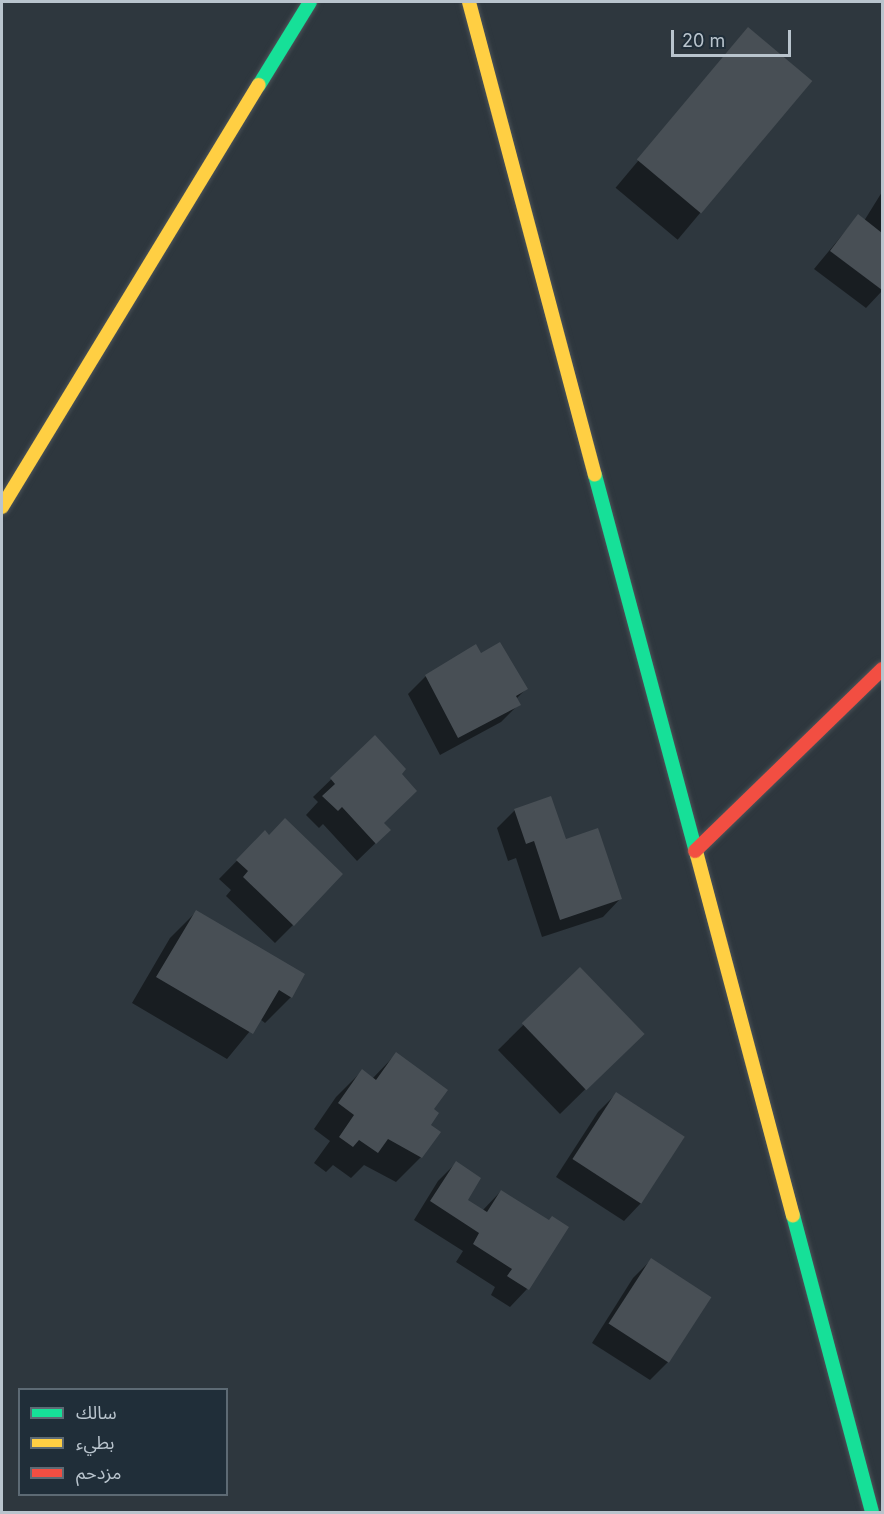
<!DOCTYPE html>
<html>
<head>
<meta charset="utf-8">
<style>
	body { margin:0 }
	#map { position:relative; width:884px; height:1514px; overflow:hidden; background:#2e373e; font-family:Inter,"Noto Sans Arabic",sans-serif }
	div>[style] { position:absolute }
	.shadow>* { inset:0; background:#0007; transform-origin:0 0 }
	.building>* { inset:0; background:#484f55; transform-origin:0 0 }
	.roads { filter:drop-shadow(0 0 2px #4c5358) drop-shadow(0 0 2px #4c5358) }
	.fast>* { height:14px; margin:-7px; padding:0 7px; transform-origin:7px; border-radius:7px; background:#16e098 }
	.slow>* { height:14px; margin:-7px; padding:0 7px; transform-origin:7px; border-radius:7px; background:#ffcf43 }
	.jam>* { height:14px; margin:-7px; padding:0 7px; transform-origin:7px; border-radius:7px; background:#f24e42 }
	span { translate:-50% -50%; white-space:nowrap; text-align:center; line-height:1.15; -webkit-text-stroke:5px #202e39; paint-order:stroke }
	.frame { position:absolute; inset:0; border:3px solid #b9c4cd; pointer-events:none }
	.legend { position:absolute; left:18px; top:1388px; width:210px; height:108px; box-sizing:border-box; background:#202e39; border:2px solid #5d6a74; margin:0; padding:8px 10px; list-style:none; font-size:18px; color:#b9c4cd }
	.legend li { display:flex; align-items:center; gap:12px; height:30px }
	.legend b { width:30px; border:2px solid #5d6a74 }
	.scale { position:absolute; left:671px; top:30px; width:120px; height:27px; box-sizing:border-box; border:3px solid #b9c4cd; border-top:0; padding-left:8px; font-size:18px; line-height:21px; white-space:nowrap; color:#b9c4cd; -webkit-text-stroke:4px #202e39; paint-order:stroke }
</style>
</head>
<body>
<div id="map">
	<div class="shadow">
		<div style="left:748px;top:30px;width:81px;height:206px;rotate:40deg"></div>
		<div style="clip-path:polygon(882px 192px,882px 291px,866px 308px,814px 269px,858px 216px,864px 221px)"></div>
		<div style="clip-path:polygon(426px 676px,526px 689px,516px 699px,519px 704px,501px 722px,440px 755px,408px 694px)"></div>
		<div style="clip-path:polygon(375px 737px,399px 774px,382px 823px,389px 830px,357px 861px,323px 824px,319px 828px,306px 815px,318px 802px,313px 797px)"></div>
		<div style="clip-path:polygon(515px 810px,565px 841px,620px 899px,603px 917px,542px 937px,516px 858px,508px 861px,497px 828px)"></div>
		<div style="clip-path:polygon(265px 832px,293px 925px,275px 943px,226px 896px,231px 890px,219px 879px)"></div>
		<div style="clip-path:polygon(196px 912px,303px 975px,291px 997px,265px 1023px,260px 1019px,227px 1059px,132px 1003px,170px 938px)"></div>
		<div style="clip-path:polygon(580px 969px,616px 1059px,560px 1114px,498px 1050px)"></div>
		<div style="clip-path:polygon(396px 1054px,432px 1109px,421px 1157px,396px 1182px,364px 1165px,351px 1178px,333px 1165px,326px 1172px,314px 1163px,330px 1141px,314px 1129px,336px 1097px,362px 1071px,372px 1079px)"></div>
		<div style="clip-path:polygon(616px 1094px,641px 1203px,624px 1221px,556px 1177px,598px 1112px)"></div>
		<div style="clip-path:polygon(456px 1163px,466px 1200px,482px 1211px,501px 1191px,527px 1289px,510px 1307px,491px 1295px,495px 1287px,456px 1262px,463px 1251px,414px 1220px,438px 1181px)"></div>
		<div style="clip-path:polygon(651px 1260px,668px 1362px,650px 1380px,592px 1343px,633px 1278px)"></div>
	</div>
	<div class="building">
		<div style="left:748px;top:27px;width:84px;height:173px;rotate:40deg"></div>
		<div style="clip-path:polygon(858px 214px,882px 233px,882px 290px,830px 251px)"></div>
		<div style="clip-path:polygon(500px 642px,528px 689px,516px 696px,521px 705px,458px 738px,425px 675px,476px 644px,481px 653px)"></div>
		<div style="clip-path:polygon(375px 735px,406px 769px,402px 774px,417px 791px,384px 823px,391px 830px,376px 844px,342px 807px,338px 811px,322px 796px,335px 784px,330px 778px)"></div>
		<div style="clip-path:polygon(551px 796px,566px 839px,598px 828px,622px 899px,560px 920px,534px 841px,526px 844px,514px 809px)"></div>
		<div style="clip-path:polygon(285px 818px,343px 874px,294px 926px,243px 877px,248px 871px,236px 860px,265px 830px,269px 835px)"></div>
		<div style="clip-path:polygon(196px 910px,305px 974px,292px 998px,279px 990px,253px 1034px,156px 977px)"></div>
		<div style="left:580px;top:967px;width:93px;height:81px;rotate:46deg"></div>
		<div style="clip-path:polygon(396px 1052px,448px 1090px,434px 1109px,439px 1113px,431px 1125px,441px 1132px,422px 1158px,388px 1139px,378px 1153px,359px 1140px,353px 1147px,339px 1137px,354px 1115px,338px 1103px,362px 1069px,376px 1080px)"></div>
		<div style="left:616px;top:1092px;width:82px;height:80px;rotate:33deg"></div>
		<div style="clip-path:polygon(456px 1161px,481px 1178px,468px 1200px,487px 1212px,501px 1190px,549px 1220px,552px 1216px,569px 1227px,529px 1290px,507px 1276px,512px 1269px,473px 1244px,479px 1233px,430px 1201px)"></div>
		<div style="left:651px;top:1258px;width:72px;height:78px;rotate:33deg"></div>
	</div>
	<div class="roads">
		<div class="fast">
			<div style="left:259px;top:85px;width:97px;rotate:-58.4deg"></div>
			<div style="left:595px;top:475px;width:393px;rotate:75deg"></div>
			<div style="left:793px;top:1215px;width:307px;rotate:75.1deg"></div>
		</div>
		<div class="slow">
			<div style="left:469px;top:2px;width:489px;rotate:75.1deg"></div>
			<div style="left:2px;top:507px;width:494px;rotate:-58.7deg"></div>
			<div style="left:697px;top:855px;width:373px;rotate:75.1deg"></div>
		</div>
		<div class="jam">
			<div style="left:695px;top:851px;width:261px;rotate:-44.2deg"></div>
		</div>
	</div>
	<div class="frame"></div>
	<ul class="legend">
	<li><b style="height:8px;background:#16e098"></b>سالك</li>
	<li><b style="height:8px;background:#ffcf43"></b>بطيء</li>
	<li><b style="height:8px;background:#f24e42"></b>مزدحم</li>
	</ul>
	<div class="scale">20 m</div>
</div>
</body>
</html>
